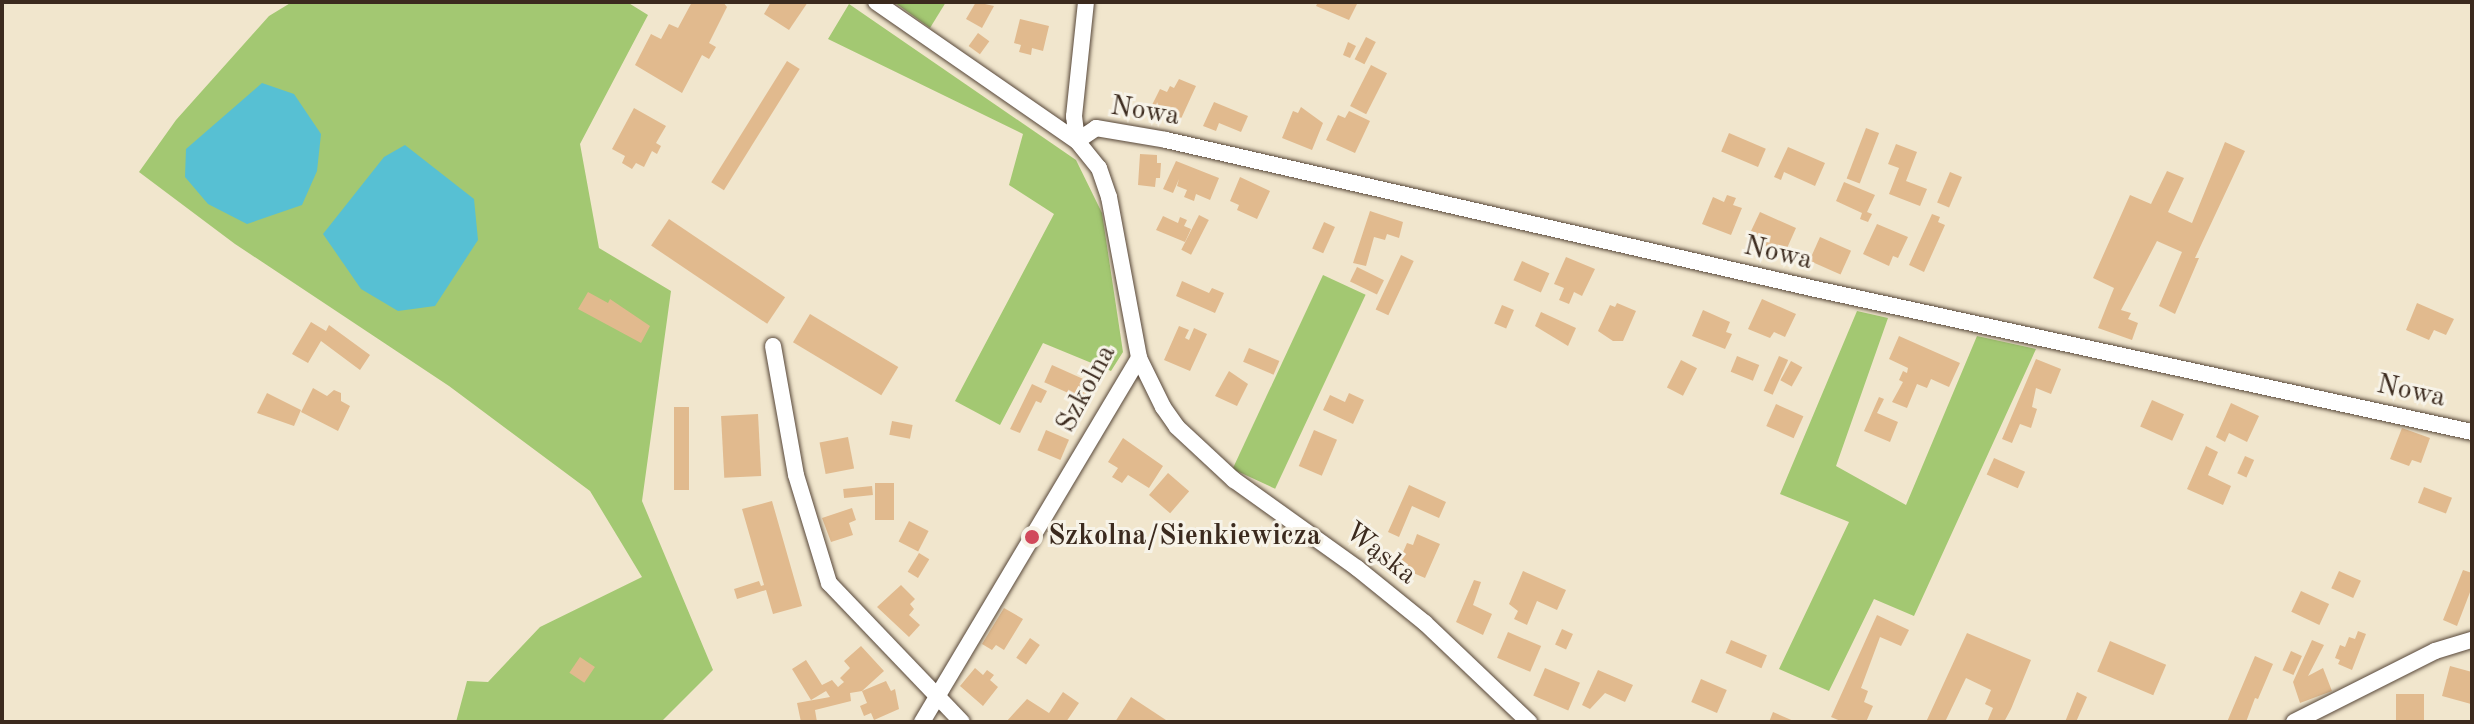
<!DOCTYPE html>
<html>
<head>
<meta charset="utf-8">
<style>
	body { margin:0 }
	#map { position:relative; width:2474px; height:724px; overflow:hidden; background:#f1e6cd; font-family:"Old Standard TT",serif }
	div>[style] { position:absolute }
	.green>* { inset:0; background:#a3c872; transform-origin:0 0 }
	.water>* { inset:0; background:#57c0d3 }
	.building>* { inset:0; background:#e1ba8e; transform-origin:0 0 }
	.roads { filter:drop-shadow(0 0 2px #564638) drop-shadow(0 0 2px #564638) }
	.minor>* { height:16px; margin:-8px; padding:0 8px; transform-origin:8px; border-radius:8px; background:#fff }
	.dots>* { width:22px; height:22px; translate:-50% -50%; box-sizing:border-box; border:4px solid #f7f3e8; border-radius:50% }
	span { translate:-50% -50%; white-space:nowrap; text-align:center; line-height:1.15; -webkit-text-stroke:6px #f7f3e8; paint-order:stroke }
	.street-label { font-size:28px; color:#3b2a1e }
	.poi-label { font-size:28px; color:#3b2a1e; font-weight:700 }
	.left { translate:0 -50%; text-align:left }
	.frame { position:absolute; inset:0; border:4px solid #3b2a1e; pointer-events:none }
</style>
</head>
<body>
<div id="map">
	<div class="green">
		<div style="clip-path:polygon(292px 2px,627px 2px,648px 15px,580px 144px,599px 248px,671px 291px,642px 501px,713px 670px,661px 722px,456px 722px,467px 681px,488px 682px,540px 627px,642px 577px,590px 491px,449px 386px,235px 244px,139px 172px,176px 120px,269px 16px)"></div>
		<div style="clip-path:polygon(894px 2px,946px 2px,930px 28px)"></div>
		<div style="clip-path:polygon(849px 4px,1076px 160px,1102px 213px,1123px 352px,1111px 371px,1043px 343px,1000px 425px,955px 401px,1054px 214px,1009px 185px,1023px 134px,828px 39px)"></div>
		<div style="left:1323px;top:275px;width:47px;height:214px;rotate:25deg"></div>
		<div style="clip-path:polygon(1857px 311px,1888px 318px,1836px 466px,1906px 505px,1977px 336px,2036px 349px,1914px 616px,1874px 599px,1829px 691px,1779px 669px,1849px 522px,1780px 494px)"></div>
	</div>
	<div class="water">
		<div style="clip-path:polygon(262px 83px,294px 94px,321px 134px,317px 171px,302px 205px,247px 224px,208px 204px,185px 177px,186px 149px)"></div>
		<div style="clip-path:polygon(405px 145px,474px 199px,478px 240px,435px 306px,398px 311px,361px 289px,323px 234px,384px 157px)"></div>
	</div>
	<div class="building">
		<div style="clip-path:polygon(692px 2px,723px 2px,727px 7px,709px 43px,716px 47px,709px 59px,702px 55px,682px 93px,635px 65px,651px 34px,661px 39px,669px 24px,678px 28px)"></div>
		<div style="clip-path:polygon(771px 2px,808px 2px,789px 30px,764px 14px)"></div>
		<div style="clip-path:polygon(976px 2px,994px 6px,982px 28px,966px 19px)"></div>
		<div style="clip-path:polygon(1318px 2px,1358px 2px,1349px 20px,1316px 6px)"></div>
		<div style="clip-path:polygon(1020px 19px,1049px 26px,1043px 51px,1032px 48px,1031px 55px,1019px 52px,1021px 45px,1014px 43px)"></div>
		<div style="left:978px;top:33px;width:14px;height:16px;rotate:36deg"></div>
		<div style="left:1366px;top:37px;width:11px;height:25px;rotate:27deg"></div>
		<div style="clip-path:polygon(1348px 42px,1356px 46px,1350px 58px,1343px 55px)"></div>
		<div style="left:787px;top:61px;width:15px;height:143px;rotate:32deg"></div>
		<div style="left:1371px;top:65px;width:18px;height:46px;rotate:27deg"></div>
		<div style="clip-path:polygon(1179px 79px,1196px 86px,1180px 121px,1151px 107px,1160px 89px,1167px 92px,1170px 86px,1174px 88px)"></div>
		<div style="clip-path:polygon(1214px 102px,1248px 116px,1241px 132px,1219px 123px,1216px 131px,1203px 126px)"></div>
		<div style="clip-path:polygon(1301px 107px,1323px 123px,1312px 150px,1282px 138px,1293px 111px,1298px 113px)"></div>
		<div style="clip-path:polygon(634px 108px,666px 126px,656px 143px,661px 146px,657px 154px,652px 151px,644px 167px,636px 163px,632px 169px,622px 163px,625px 156px,612px 149px)"></div>
		<div style="clip-path:polygon(1349px 111px,1370px 121px,1355px 153px,1326px 140px,1338px 115px,1345px 118px)"></div>
		<div style="left:1866px;top:128px;width:14px;height:54px;rotate:21deg"></div>
		<div style="left:1729px;top:133px;width:40px;height:20px;rotate:23deg"></div>
		<div style="clip-path:polygon(2225px 142px,2245px 151px,2195px 258px,2199px 258px,2175px 314px,2159px 306px,2182px 252px,2157px 241px,2121px 310px,2131px 313px,2128px 319px,2138px 323px,2132px 340px,2098px 328px,2114px 288px,2093px 278px,2130px 195px,2151px 204px,2167px 171px,2184px 178px,2168px 212px,2192px 223px)"></div>
		<div style="clip-path:polygon(1896px 144px,1917px 152px,1906px 181px,1927px 189px,1920px 206px,1889px 194px,1899px 168px,1888px 164px)"></div>
		<div style="clip-path:polygon(1788px 147px,1825px 163px,1815px 186px,1784px 172px,1781px 180px,1774px 177px)"></div>
		<div style="clip-path:polygon(1140px 154px,1157px 155px,1157px 163px,1161px 163px,1160px 178px,1156px 178px,1155px 187px,1138px 185px)"></div>
		<div style="clip-path:polygon(1176px 161px,1219px 178px,1210px 200px,1196px 194px,1194px 201px,1184px 197px,1187px 190px,1177px 186px,1179px 179px,1173px 193px,1163px 189px)"></div>
		<div style="left:1950px;top:172px;width:13px;height:33px;rotate:23deg"></div>
		<div style="clip-path:polygon(1240px 177px,1270px 191px,1257px 219px,1237px 210px,1239px 205px,1230px 201px)"></div>
		<div style="clip-path:polygon(1844px 182px,1875px 195px,1867px 212px,1872px 214px,1868px 222px,1860px 219px,1862px 213px,1836px 201px)"></div>
		<div style="clip-path:polygon(1727px 195px,1736px 198px,1733px 205px,1742px 208px,1731px 235px,1702px 224px,1713px 197px,1724px 202px)"></div>
		<div style="clip-path:polygon(1370px 211px,1403px 222px,1399px 238px,1387px 234px,1385px 240px,1374px 237px,1366px 266px,1353px 263px)"></div>
		<div style="clip-path:polygon(1760px 212px,1796px 228px,1784px 255px,1755px 242px,1758px 234px,1751px 231px)"></div>
		<div style="clip-path:polygon(1932px 214px,1940px 217px,1938px 222px,1945px 225px,1924px 272px,1909px 265px)"></div>
		<div style="left:1199px;top:215px;width:11px;height:39px;rotate:27deg"></div>
		<div style="clip-path:polygon(1163px 216px,1178px 223px,1180px 217px,1187px 220px,1184px 226px,1191px 229px,1185px 242px,1156px 230px)"></div>
		<div style="left:669px;top:219px;width:140px;height:32px;rotate:34deg"></div>
		<div style="left:1324px;top:222px;width:12px;height:29px;rotate:24deg"></div>
		<div style="clip-path:polygon(1877px 224px,1908px 237px,1898px 258px,1893px 256px,1889px 266px,1863px 254px)"></div>
		<div style="left:1820px;top:237px;width:34px;height:26px;rotate:24deg"></div>
		<div style="left:1401px;top:255px;width:14px;height:60px;rotate:25deg"></div>
		<div style="clip-path:polygon(1566px 257px,1595px 269px,1582px 296px,1574px 292px,1569px 304px,1559px 300px,1564px 288px,1554px 284px)"></div>
		<div style="left:1522px;top:261px;width:30px;height:21px;rotate:24deg"></div>
		<div style="left:1357px;top:267px;width:30px;height:16px;rotate:26deg"></div>
		<div style="clip-path:polygon(1182px 281px,1209px 293px,1212px 288px,1224px 293px,1215px 313px,1176px 296px)"></div>
		<div style="clip-path:polygon(588px 292px,608px 303px,610px 299px,650px 326px,641px 343px,578px 309px)"></div>
		<div style="clip-path:polygon(1762px 299px,1796px 314px,1785px 337px,1774px 332px,1770px 338px,1748px 329px)"></div>
		<div style="clip-path:polygon(1617px 303px,1636px 311px,1623px 341px,1613px 341px,1598px 331px,1610px 305px,1615px 307px)"></div>
		<div style="clip-path:polygon(2417px 303px,2454px 319px,2446px 335px,2434px 330px,2429px 340px,2406px 330px)"></div>
		<div style="left:1502px;top:305px;width:13px;height:20px;rotate:23deg"></div>
		<div style="clip-path:polygon(1703px 310px,1730px 322px,1726px 332px,1732px 334px,1725px 349px,1692px 336px)"></div>
		<div style="clip-path:polygon(1541px 312px,1576px 328px,1568px 346px,1535px 326px)"></div>
		<div style="left:810px;top:314px;width:103px;height:33px;rotate:31deg"></div>
		<div style="clip-path:polygon(311px 322px,326px 331px,329px 325px,370px 355px,360px 370px,321px 341px,308px 363px,292px 354px)"></div>
		<div style="clip-path:polygon(1179px 326px,1189px 330px,1185px 338px,1189px 340px,1194px 328px,1207px 334px,1190px 371px,1164px 360px)"></div>
		<div style="clip-path:polygon(1899px 336px,1960px 363px,1949px 387px,1931px 379px,1927px 388px,1917px 384px,1907px 408px,1892px 402px,1903px 382px,1899px 380px,1903px 371px,1907px 373px,1908px 368px,1889px 359px)"></div>
		<div style="left:1249px;top:348px;width:33px;height:15px;rotate:23deg"></div>
		<div style="left:1737px;top:356px;width:24px;height:17px;rotate:22deg"></div>
		<div style="left:1779px;top:356px;width:10px;height:38px;rotate:24deg"></div>
		<div style="clip-path:polygon(2036px 359px,2061px 369px,2051px 394px,2036px 388px,2032px 407px,2037px 409px,2031px 428px,2020px 424px,2012px 443px,2002px 439px)"></div>
		<div style="left:1681px;top:360px;width:18px;height:31px;rotate:27deg"></div>
		<div style="left:1791px;top:361px;width:13px;height:22px;rotate:29deg"></div>
		<div style="left:1052px;top:365px;width:44px;height:19px;rotate:24deg"></div>
		<div style="clip-path:polygon(1229px 371px,1248px 384px,1237px 406px,1215px 396px)"></div>
		<div style="clip-path:polygon(1032px 384px,1047px 391px,1041px 403px,1036px 401px,1020px 433px,1010px 429px)"></div>
		<div style="clip-path:polygon(313px 388px,327px 396px,334px 390px,341px 393px,341px 401px,350px 406px,338px 431px,301px 412px)"></div>
		<div style="clip-path:polygon(267px 393px,301px 410px,294px 426px,257px 413px)"></div>
		<div style="clip-path:polygon(1349px 393px,1364px 400px,1353px 424px,1323px 410px,1330px 395px,1345px 402px)"></div>
		<div style="clip-path:polygon(1879px 397px,1884px 399px,1877px 413px,1898px 422px,1890px 442px,1864px 431px)"></div>
		<div style="left:2152px;top:400px;width:35px;height:29px;rotate:24deg"></div>
		<div style="clip-path:polygon(2231px 403px,2259px 416px,2247px 442px,2229px 433px,2225px 442px,2216px 437px)"></div>
		<div style="left:1776px;top:404px;width:30px;height:24px;rotate:24deg"></div>
		<div style="left:674px;top:407px;width:15px;height:83px"></div>
		<div style="left:758px;top:414px;width:62px;height:37px;rotate:87deg"></div>
		<div style="left:892px;top:421px;width:21px;height:14px;rotate:11deg"></div>
		<div style="clip-path:polygon(2402px 428px,2430px 438px,2421px 463px,2412px 460px,2409px 466px,2390px 459px)"></div>
		<div style="left:1046px;top:430px;width:25px;height:22px;rotate:23deg"></div>
		<div style="left:1314px;top:430px;width:25px;height:39px;rotate:23deg"></div>
		<div style="left:848px;top:437px;width:32px;height:29px;rotate:79deg"></div>
		<div style="clip-path:polygon(1123px 438px,1163px 466px,1149px 488px,1128px 475px,1122px 483px,1112px 477px,1118px 468px,1108px 462px)"></div>
		<div style="clip-path:polygon(2206px 446px,2218px 452px,2208px 475px,2231px 486px,2223px 505px,2187px 489px)"></div>
		<div style="left:2245px;top:456px;width:10px;height:19px;rotate:24deg"></div>
		<div style="left:1994px;top:458px;width:34px;height:18px;rotate:24deg"></div>
		<div style="left:1168px;top:473px;width:28px;height:29px;rotate:41deg"></div>
		<div style="left:875px;top:483px;width:19px;height:37px"></div>
		<div style="clip-path:polygon(1409px 485px,1446px 502px,1439px 518px,1412px 506px,1399px 537px,1388px 532px)"></div>
		<div style="left:872px;top:486px;width:9px;height:29px;rotate:84deg"></div>
		<div style="left:2424px;top:487px;width:30px;height:17px;rotate:21deg"></div>
		<div style="clip-path:polygon(772px 501px,802px 606px,773px 614px,766px 590px,737px 599px,734px 589px,759px 581px,761px 586px,764px 585px,742px 509px)"></div>
		<div style="clip-path:polygon(852px 508px,856px 520px,849px 523px,853px 535px,831px 542px,822px 518px)"></div>
		<div style="left:909px;top:521px;width:22px;height:23px;rotate:27deg"></div>
		<div style="clip-path:polygon(1417px 534px,1440px 544px,1425px 578px,1397px 566px,1407px 543px,1413px 545px)"></div>
		<div style="left:919px;top:553px;width:12px;height:22px;rotate:31deg"></div>
		<div style="clip-path:polygon(2463px 570px,2472px 573px,2472px 587px,2457px 626px,2443px 620px)"></div>
		<div style="clip-path:polygon(1523px 571px,1566px 590px,1557px 610px,1537px 601px,1527px 625px,1514px 619px,1518px 611px,1509px 604px)"></div>
		<div style="left:2339px;top:571px;width:24px;height:19px;rotate:24deg"></div>
		<div style="clip-path:polygon(1474px 580px,1481px 582px,1473px 605px,1492px 614px,1483px 635px,1456px 622px)"></div>
		<div style="clip-path:polygon(901px 585px,915px 599px,910px 604px,914px 609px,909px 615px,920px 625px,909px 637px,877px 607px)"></div>
		<div style="left:2301px;top:591px;width:31px;height:23px;rotate:25deg"></div>
		<div style="clip-path:polygon(1004px 608px,1023px 619px,1004px 650px,996px 645px,992px 650px,982px 644px)"></div>
		<div style="clip-path:polygon(1877px 615px,1909px 630px,1901px 646px,1880px 637px,1861px 688px,1868px 691px,1864px 702px,1873px 706px,1866px 722px,1843px 722px,1831px 717px)"></div>
		<div style="left:1562px;top:629px;width:12px;height:17px;rotate:24deg"></div>
		<div style="clip-path:polygon(2358px 631px,2366px 634px,2352px 670px,2338px 664px,2340px 660px,2335px 658px,2340px 645px,2345px 647px,2349px 637px,2355px 639px)"></div>
		<div style="left:1508px;top:632px;width:36px;height:28px;rotate:23deg"></div>
		<div style="clip-path:polygon(1967px 633px,2031px 660px,2011px 709px,2004px 722px,1987px 722px,1993px 708px,1985px 704px,1991px 690px,1966px 678px,1945px 722px,1926px 722px)"></div>
		<div style="left:1030px;top:638px;width:12px;height:24px;rotate:35deg"></div>
		<div style="left:1731px;top:640px;width:39px;height:14px;rotate:23deg"></div>
		<div style="clip-path:polygon(2312px 640px,2324px 645px,2308px 676px,2323px 668px,2332px 691px,2300px 703px,2293px 682px)"></div>
		<div style="left:2110px;top:641px;width:61px;height:33px;rotate:23deg"></div>
		<div style="clip-path:polygon(861px 646px,884px 671px,862px 691px,850px 693px,851px 701px,815px 710px,817px 722px,801px 722px,797px 703px,830px 697px,826px 691px,811px 700px,792px 669px,806px 660px,822px 685px,832px 680px,838px 687px,844px 682px,840px 678px,850px 668px,844px 661px)"></div>
		<div style="left:2291px;top:651px;width:12px;height:21px;rotate:24deg"></div>
		<div style="clip-path:polygon(2255px 656px,2273px 664px,2258px 699px,2255px 698px,2246px 722px,2227px 722px)"></div>
		<div style="left:580px;top:657px;width:18px;height:19px;rotate:34deg"></div>
		<div style="clip-path:polygon(2450px 666px,2472px 672px,2471px 704px,2442px 696px)"></div>
		<div style="clip-path:polygon(975px 668px,983px 675px,987px 670px,994px 675px,990px 680px,998px 687px,983px 706px,960px 686px)"></div>
		<div style="left:1545px;top:668px;width:38px;height:30px;rotate:23deg"></div>
		<div style="clip-path:polygon(1598px 670px,1633px 685px,1625px 702px,1605px 693px,1590px 709px,1582px 705px)"></div>
		<div style="left:1701px;top:679px;width:28px;height:25px;rotate:23deg"></div>
		<div style="clip-path:polygon(886px 681px,891px 691px,895px 689px,899px 709px,874px 720px,871px 713px,864px 716px,860px 706px,867px 703px,862px 691px)"></div>
		<div style="clip-path:polygon(1063px 692px,1079px 703px,1066px 722px,1006px 722px,1027px 699px,1049px 713px)"></div>
		<div style="clip-path:polygon(2077px 692px,2087px 697px,2076px 722px,2065px 722px)"></div>
		<div style="left:2396px;top:694px;width:28px;height:26px"></div>
		<div style="clip-path:polygon(1131px 697px,1169px 722px,1115px 722px)"></div>
		<div style="clip-path:polygon(1773px 712px,1796px 722px,1769px 722px)"></div>
	</div>
	<div class="roads">
		<div class="minor">
			<div style="left:876px;top:2px;width:244px;rotate:34.7deg"></div>
			<div style="left:1086px;top:2px;width:115px;rotate:96deg"></div>
			<div style="left:1074px;top:116px;width:25px;rotate:83deg"></div>
			<div style="left:1077px;top:141px;width:35px;rotate:51deg"></div>
			<div style="left:1099px;top:168px;width:31px;rotate:71deg"></div>
			<div style="left:1109px;top:197px;width:164px;rotate:79.4deg"></div>
			<div style="left:1139px;top:358px;width:55px;rotate:63.9deg"></div>
			<div style="left:1163px;top:407px;width:24px;rotate:55deg"></div>
			<div style="left:1177px;top:427px;width:78px;rotate:42.9deg"></div>
			<div style="left:1234px;top:480px;width:151px;rotate:35.6deg"></div>
			<div style="left:1357px;top:568px;width:87px;rotate:39deg"></div>
			<div style="left:1425px;top:623px;width:144px;rotate:43.6deg"></div>
			<div style="left:1077px;top:141px;width:23px;rotate:-34deg"></div>
			<div style="left:1096px;top:128px;width:71px;rotate:9.7deg"></div>
			<div style="left:1166px;top:140px;width:662px;rotate:12.92deg"></div>
			<div style="left:1811px;top:288px;width:677px;rotate:12.29deg"></div>
			<div style="left:773px;top:346px;width:131px;rotate:79.9deg"></div>
			<div style="left:796px;top:475px;width:113px;rotate:73deg"></div>
			<div style="left:829px;top:583px;width:192px;rotate:46.3deg"></div>
			<div style="left:922px;top:722px;width:424px;rotate:-59.2deg"></div>
			<div style="left:2294px;top:722px;width:158px;rotate:-26.7deg"></div>
			<div style="left:2435px;top:651px;width:39px;rotate:-17deg"></div>
		</div>
	</div>
	<div class="dots">
		<div style="left:1032px;top:537px;background:#d1495b"></div>
	</div>
	<div class="street-label">
		<span style="left:1145px;top:112px;rotate:9deg">Nowa</span>
		<span style="left:1778px;top:254px;rotate:13deg">Nowa</span>
		<span style="left:1087px;top:389px;rotate:-62deg">Szkolna</span>
		<span style="left:2411px;top:392px;rotate:12deg">Nowa</span>
		<span style="left:1380px;top:554px;rotate:38deg">Wąska</span>
	</div>
	<div class="poi-label">
		<span class="left" style="left:1048px;top:537px">Szkolna/Sienkiewicza</span>
	</div>
	<div class="frame"></div>
</div>
</body>
</html>
